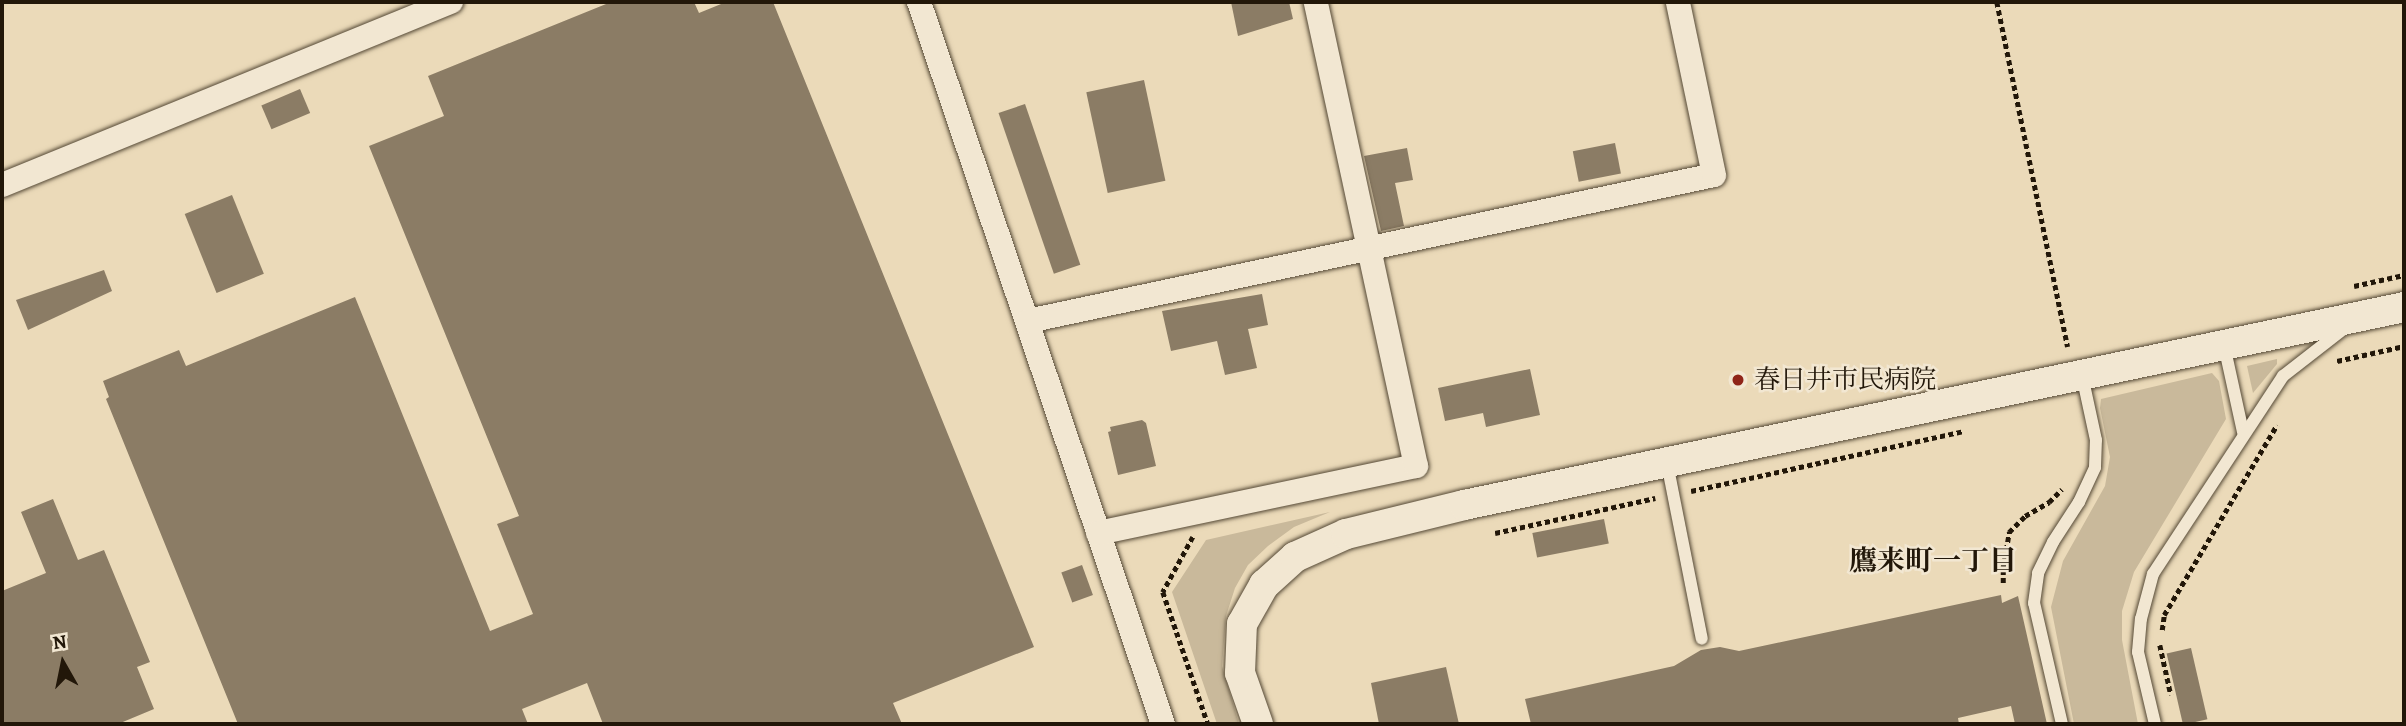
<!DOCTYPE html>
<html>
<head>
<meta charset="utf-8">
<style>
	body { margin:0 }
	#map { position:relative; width:2406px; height:726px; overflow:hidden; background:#ebdab9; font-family:Alegreya,"Noto Serif JP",serif }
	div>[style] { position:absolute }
	.green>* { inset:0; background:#c9b99b }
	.building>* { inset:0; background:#8b7c65; transform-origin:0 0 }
	.path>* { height:4.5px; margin-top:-2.25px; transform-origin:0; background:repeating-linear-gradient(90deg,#221709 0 5px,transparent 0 8.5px) }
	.roads { filter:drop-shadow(0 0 2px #544835) drop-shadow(0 0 2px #544835) }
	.service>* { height:12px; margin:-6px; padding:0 6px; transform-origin:6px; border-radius:6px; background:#f2e7d2 }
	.minor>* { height:24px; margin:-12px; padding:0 12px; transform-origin:12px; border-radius:12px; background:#f2e7d2 }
	.tertiary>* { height:30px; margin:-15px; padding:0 15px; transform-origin:15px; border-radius:15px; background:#f2e7d2 }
	.dots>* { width:19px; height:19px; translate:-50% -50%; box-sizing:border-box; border:4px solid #f2e7d2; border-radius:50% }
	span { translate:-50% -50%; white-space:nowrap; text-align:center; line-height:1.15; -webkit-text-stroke:5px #f2e7d2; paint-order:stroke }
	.poi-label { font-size:26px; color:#221709 }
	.left { translate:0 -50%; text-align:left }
	.neighbourhood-label { font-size:28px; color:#221709; font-weight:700 }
	.frame { position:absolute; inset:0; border:4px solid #221709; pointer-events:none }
	.north { position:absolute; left:28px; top:628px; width:70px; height:70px; -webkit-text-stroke:5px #f2e7d2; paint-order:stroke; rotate:351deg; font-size:19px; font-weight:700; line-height:28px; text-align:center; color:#221709 }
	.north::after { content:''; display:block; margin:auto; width:24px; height:32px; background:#221709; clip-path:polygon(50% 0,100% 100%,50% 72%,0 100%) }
</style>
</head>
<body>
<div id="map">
	<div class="green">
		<div style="clip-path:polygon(2277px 359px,2277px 364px,2253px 393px,2247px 366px)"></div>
		<div style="clip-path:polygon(2212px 373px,2219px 381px,2226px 419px,2134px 572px,2122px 611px,2122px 640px,2138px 724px,2074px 724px,2051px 607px,2063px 561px,2105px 486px,2110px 457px,2100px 408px,2101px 399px)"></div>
		<div style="clip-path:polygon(1330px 512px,1294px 527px,1268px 546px,1248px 565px,1235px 588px,1226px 616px,1222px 666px,1239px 724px,1217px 724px,1172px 592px,1206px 540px)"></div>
	</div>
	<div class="building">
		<div style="clip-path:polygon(611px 2px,694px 2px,699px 13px,726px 2px,773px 2px,1034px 647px,893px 703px,902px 724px,603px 724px,587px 683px,522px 709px,528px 724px,238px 724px,106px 399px,109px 397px,103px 381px,179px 350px,186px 366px,355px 297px,490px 631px,533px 614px,497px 524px,519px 516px,369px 146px,444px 116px,428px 76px)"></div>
		<div style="clip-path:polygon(1231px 2px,1289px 2px,1293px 19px,1238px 36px)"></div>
		<div style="left:1144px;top:80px;width:103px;height:59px;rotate:78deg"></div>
		<div style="left:300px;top:89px;width:26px;height:42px;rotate:67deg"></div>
		<div style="left:1025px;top:104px;width:170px;height:28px;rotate:71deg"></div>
		<div style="left:1615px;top:143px;width:31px;height:43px;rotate:79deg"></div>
		<div style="clip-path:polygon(1407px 148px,1413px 180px,1395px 183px,1404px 226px,1381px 231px,1364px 156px)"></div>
		<div style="left:232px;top:195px;width:85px;height:51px;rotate:68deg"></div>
		<div style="clip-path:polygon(104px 270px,112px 291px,28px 330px,16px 300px)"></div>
		<div style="clip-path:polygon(1262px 294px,1268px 325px,1248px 329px,1257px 368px,1225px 375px,1217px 341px,1171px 351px,1162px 311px)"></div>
		<div style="clip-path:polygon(1530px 369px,1540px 415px,1486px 427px,1483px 413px,1445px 421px,1438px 388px)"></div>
		<div style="clip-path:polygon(1142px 420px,1146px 423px,1156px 466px,1118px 475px,1108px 432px,1111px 431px,1110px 427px)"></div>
		<div style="clip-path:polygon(53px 499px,78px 560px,104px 550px,150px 662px,137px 667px,154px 709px,118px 724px,2px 724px,2px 591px,46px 573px,21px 512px)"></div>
		<div style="left:1604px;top:519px;width:25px;height:73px;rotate:79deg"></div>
		<div style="left:1082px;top:565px;width:32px;height:22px;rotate:70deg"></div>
		<div style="clip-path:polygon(2001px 595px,2002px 603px,2018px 596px,2047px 724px,2015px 724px,2011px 706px,1958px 718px,1959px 724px,1531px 724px,1525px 699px,1674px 666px,1701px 650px,1720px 647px,1739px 651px)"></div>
		<div style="left:2191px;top:648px;width:73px;height:25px;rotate:77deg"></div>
		<div style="clip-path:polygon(1446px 667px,1459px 724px,1379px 724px,1371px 683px)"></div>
	</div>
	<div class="path">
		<div style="left:1997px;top:2px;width:352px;rotate:78.4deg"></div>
		<div style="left:2354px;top:286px;width:51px;rotate:-12.4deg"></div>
		<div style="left:2337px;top:361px;width:69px;rotate:-12.6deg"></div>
		<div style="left:1691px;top:491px;width:279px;rotate:-12.4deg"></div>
		<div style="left:1495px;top:533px;width:164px;rotate:-12.3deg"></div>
		<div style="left:1193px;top:537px;width:63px;rotate:118.6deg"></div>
		<div style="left:1163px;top:592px;width:139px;rotate:71.2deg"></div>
		<div style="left:2003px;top:583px;width:16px;rotate:-90deg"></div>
		<div style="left:2003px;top:567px;width:36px;rotate:-80deg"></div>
		<div style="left:2009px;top:532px;width:23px;rotate:-45deg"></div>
		<div style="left:2025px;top:516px;width:28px;rotate:-30deg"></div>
		<div style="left:2049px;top:502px;width:18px;rotate:-45deg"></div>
		<div style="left:2162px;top:630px;width:15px;rotate:-82deg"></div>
		<div style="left:2164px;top:615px;width:221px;rotate:-59.3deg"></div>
		<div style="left:2160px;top:645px;width:51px;rotate:77.6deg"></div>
	</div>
	<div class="roads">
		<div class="service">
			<div style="left:2224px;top:345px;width:89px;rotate:77.7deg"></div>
			<div style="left:1667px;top:463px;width:179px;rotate:78.8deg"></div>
			<div style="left:2062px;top:724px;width:124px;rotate:-103deg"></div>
			<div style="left:2034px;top:603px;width:30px;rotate:-82deg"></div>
			<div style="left:2038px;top:573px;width:34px;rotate:-64deg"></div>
			<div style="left:2053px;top:542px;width:48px;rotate:-57deg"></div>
			<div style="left:2079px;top:502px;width:38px;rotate:-65deg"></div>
			<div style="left:2095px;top:467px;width:27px;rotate:-88deg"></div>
			<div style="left:2096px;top:440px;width:66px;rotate:-102.2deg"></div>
			<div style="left:2155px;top:724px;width:74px;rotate:-103.3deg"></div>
			<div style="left:2138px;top:652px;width:33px;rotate:-85deg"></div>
			<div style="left:2141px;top:619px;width:47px;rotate:-75.1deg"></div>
			<div style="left:2153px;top:574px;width:237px;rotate:-56.7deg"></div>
			<div style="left:2283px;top:376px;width:80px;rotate:-37.9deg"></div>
		</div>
		<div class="minor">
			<div style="left:919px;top:2px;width:762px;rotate:71.33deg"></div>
			<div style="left:2px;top:185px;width:485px;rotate:-22.2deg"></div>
			<div style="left:1028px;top:321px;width:701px;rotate:-12.01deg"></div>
			<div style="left:1714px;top:175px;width:177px;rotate:-101.8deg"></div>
			<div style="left:1098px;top:533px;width:325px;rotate:-11.9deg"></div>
			<div style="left:1416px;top:466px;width:475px;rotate:-102.2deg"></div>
		</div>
		<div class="tertiary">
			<div style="left:1258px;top:724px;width:54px;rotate:-109.4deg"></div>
			<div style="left:1240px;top:673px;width:49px;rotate:-87.7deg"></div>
			<div style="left:1242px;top:624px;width:45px;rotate:-60.6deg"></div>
			<div style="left:1264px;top:585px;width:42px;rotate:-42.1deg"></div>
			<div style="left:1295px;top:557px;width:56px;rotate:-24.3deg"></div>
			<div style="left:1346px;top:534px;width:122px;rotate:-13.8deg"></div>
			<div style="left:1464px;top:505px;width:961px;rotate:-11.89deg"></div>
		</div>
	</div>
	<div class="dots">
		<div style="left:1738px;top:380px;background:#8f2418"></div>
	</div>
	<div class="poi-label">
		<span class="left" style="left:1754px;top:380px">春日井市民病院</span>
	</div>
	<div class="neighbourhood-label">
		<span style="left:1933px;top:561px">鷹来町一丁目</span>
	</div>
	<div class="frame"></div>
	<div class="north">N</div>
</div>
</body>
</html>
